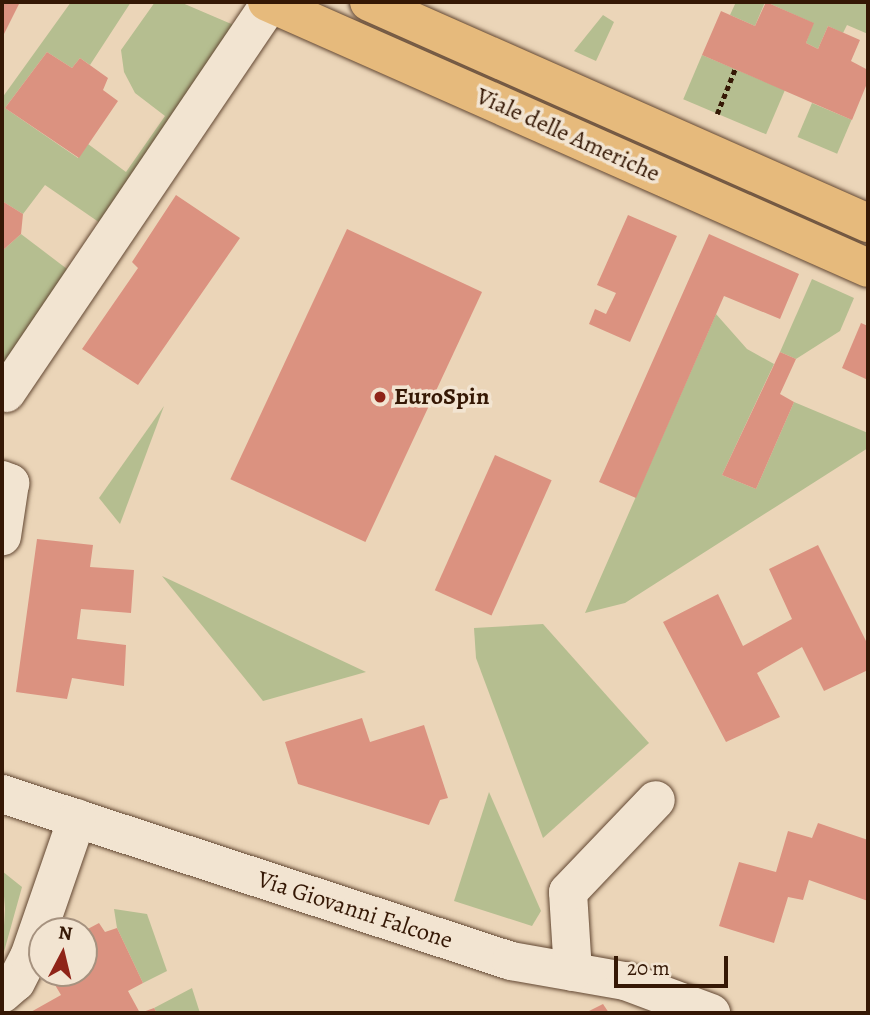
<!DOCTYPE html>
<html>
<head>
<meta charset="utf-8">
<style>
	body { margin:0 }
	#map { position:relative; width:870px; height:1015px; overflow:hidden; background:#ebd5b8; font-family:Alegreya,serif }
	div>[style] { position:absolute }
	.green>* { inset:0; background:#b5be90; transform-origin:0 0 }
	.building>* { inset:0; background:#db9280; transform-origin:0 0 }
	.path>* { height:4.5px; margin-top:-2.25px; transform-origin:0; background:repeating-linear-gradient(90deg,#351805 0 5px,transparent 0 8.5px) }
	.roads { filter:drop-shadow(0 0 2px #624732) drop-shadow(0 0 2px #624732) }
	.minor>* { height:38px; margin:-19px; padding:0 19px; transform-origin:19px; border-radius:19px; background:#f2e4d1 }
	.major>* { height:38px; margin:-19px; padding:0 19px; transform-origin:19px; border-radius:19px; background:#e6ba7c }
	.dots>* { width:19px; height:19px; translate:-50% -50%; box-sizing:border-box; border:4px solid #f2e4d1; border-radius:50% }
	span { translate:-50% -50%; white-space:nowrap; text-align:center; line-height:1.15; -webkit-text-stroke:7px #f2e4d1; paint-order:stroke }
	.street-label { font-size:24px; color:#351805 }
	.poi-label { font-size:24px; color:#351805; font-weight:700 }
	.left { translate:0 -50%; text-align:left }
	.frame { position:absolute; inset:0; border:4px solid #351805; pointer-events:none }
	.north { position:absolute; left:28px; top:917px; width:70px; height:70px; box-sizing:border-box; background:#f2e4d1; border:2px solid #a6927f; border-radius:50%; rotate:7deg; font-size:19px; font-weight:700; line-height:28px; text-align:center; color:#351805 }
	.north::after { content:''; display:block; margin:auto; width:24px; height:32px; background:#8f2418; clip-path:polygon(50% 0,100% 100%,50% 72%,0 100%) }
	.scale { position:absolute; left:614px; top:956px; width:114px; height:32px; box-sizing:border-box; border:4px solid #351805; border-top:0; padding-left:9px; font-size:21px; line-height:24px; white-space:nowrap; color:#351805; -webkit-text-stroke:5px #f2e4d1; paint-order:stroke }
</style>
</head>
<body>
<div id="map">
	<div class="green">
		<div style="clip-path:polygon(71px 2px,131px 2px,90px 65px,80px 58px,72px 68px,47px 52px,5px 108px,78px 158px,88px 144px,126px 172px,165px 116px,135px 93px,124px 72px,121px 50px,155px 2px,180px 2px,236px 26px,103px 225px,45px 185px,23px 214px,2px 201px,2px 98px)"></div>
		<div style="clip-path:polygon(736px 2px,765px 2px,755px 26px,730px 15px)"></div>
		<div style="clip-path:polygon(766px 2px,868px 2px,868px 34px,847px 25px,843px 33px,828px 26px,818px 49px,806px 43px,813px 23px)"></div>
		<div style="clip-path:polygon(603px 15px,614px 22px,596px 61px,574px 51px)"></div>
		<div style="left:702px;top:55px;width:90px;height:48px;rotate:23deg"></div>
		<div style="left:812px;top:103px;width:43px;height:37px;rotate:23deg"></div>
		<div style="clip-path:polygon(21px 234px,71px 272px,2px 375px,2px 251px)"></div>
		<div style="clip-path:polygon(812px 279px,854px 298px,840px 331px,796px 359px,780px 352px)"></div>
		<div style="clip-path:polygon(716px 314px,747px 349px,774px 364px,722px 475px,756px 489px,794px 402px,868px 433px,868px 448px,625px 603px,585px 613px)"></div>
		<div style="clip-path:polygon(164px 406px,120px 524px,99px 498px)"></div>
		<div style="clip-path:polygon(162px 576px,366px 672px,263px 701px)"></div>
		<div style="clip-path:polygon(543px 624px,649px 743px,543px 838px,476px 658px,474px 628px)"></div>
		<div style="clip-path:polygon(489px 792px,541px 911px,532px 926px,454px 901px)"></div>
		<div style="clip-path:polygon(2px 871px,22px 887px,2px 959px,5px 909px)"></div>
		<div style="clip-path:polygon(114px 909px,147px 914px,167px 971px,143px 983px,117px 928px)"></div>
		<div style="clip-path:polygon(192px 988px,200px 1013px,157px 1013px,154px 1008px)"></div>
	</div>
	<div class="building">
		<div style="clip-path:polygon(2px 2px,20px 2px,4px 34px,2px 33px)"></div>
		<div style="clip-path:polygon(766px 2px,814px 23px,806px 43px,818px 49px,828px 26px,860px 40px,851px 61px,868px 70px,868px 81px,852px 120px,702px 55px,721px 11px,755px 26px)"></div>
		<div style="clip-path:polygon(47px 52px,72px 68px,80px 58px,108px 78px,103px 90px,118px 101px,79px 158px,5px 108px)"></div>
		<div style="clip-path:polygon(176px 195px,240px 238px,138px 385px,82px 349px,138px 268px,132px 262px)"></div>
		<div style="clip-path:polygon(2px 201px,23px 214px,21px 234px,2px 251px)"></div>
		<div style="clip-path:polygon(628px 215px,677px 236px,630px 342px,589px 324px,595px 309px,606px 314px,616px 293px,597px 285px)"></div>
		<div style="left:347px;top:229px;width:149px;height:276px;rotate:25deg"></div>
		<div style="clip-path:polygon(709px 234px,799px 274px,780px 319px,724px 296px,636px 498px,599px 482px)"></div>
		<div style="clip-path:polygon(861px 323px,868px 326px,868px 380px,842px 368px)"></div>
		<div style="clip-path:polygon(780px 352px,796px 359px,780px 394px,794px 402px,756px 489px,722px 475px)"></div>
		<div style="left:495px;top:455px;width:62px;height:148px;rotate:24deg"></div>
		<div style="clip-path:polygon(37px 539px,93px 545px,90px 567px,134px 570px,131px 613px,81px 609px,77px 639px,126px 645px,124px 686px,72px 678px,67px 699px,16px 692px)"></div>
		<div style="clip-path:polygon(818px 545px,868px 645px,868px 670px,824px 691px,802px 647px,757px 673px,780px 717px,726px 742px,663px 622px,718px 594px,743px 646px,792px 619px,769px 569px)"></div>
		<div style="clip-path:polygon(362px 718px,370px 742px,424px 725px,448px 798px,440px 800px,429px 825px,298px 784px,285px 742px)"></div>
		<div style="clip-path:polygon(818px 823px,868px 840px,868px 901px,809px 880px,803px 900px,788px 897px,774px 943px,719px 926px,739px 862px,776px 872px,788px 831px,812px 838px)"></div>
		<div style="clip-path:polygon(99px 923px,105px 932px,117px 928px,143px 983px,128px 991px,140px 1013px,154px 1008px,157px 1013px,29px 1013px,61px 995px,48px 973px,84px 973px,84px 931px)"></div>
		<div style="clip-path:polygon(603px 1004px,609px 1013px,585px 1013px)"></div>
	</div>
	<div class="path">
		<div style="left:717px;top:114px;width:48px;rotate:-68.2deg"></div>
	</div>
	<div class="roads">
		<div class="minor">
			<div style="left:6px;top:393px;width:471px;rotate:-55.9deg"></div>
			<div style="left:2px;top:480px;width:9px;rotate:21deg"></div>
			<div style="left:10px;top:483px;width:54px;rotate:98.6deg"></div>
			<div style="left:2px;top:794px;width:536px;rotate:18.16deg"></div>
			<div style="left:511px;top:961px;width:116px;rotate:10deg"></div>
			<div style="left:625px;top:981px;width:92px;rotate:20.4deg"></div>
			<div style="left:573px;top:972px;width:80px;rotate:-93.6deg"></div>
			<div style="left:568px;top:892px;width:127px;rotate:-46.3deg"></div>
			<div style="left:2px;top:994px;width:18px;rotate:-41deg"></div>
			<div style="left:16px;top:982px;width:28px;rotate:-63deg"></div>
			<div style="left:29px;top:957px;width:147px;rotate:-70.9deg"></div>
		</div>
		<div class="major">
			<div style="left:267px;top:2px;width:657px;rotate:23.87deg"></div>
			<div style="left:369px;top:2px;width:546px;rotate:23.89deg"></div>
		</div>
	</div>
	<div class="dots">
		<div style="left:380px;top:397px;background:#8f2418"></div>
	</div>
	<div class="street-label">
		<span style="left:568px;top:135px;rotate:24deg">Viale delle Americhe</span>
		<span style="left:355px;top:910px;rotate:18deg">Via Giovanni Falcone</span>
	</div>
	<div class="poi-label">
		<span class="left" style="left:394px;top:397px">EuroSpin</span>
	</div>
	<div class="frame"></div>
	<div class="north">N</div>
	<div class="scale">20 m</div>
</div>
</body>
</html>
